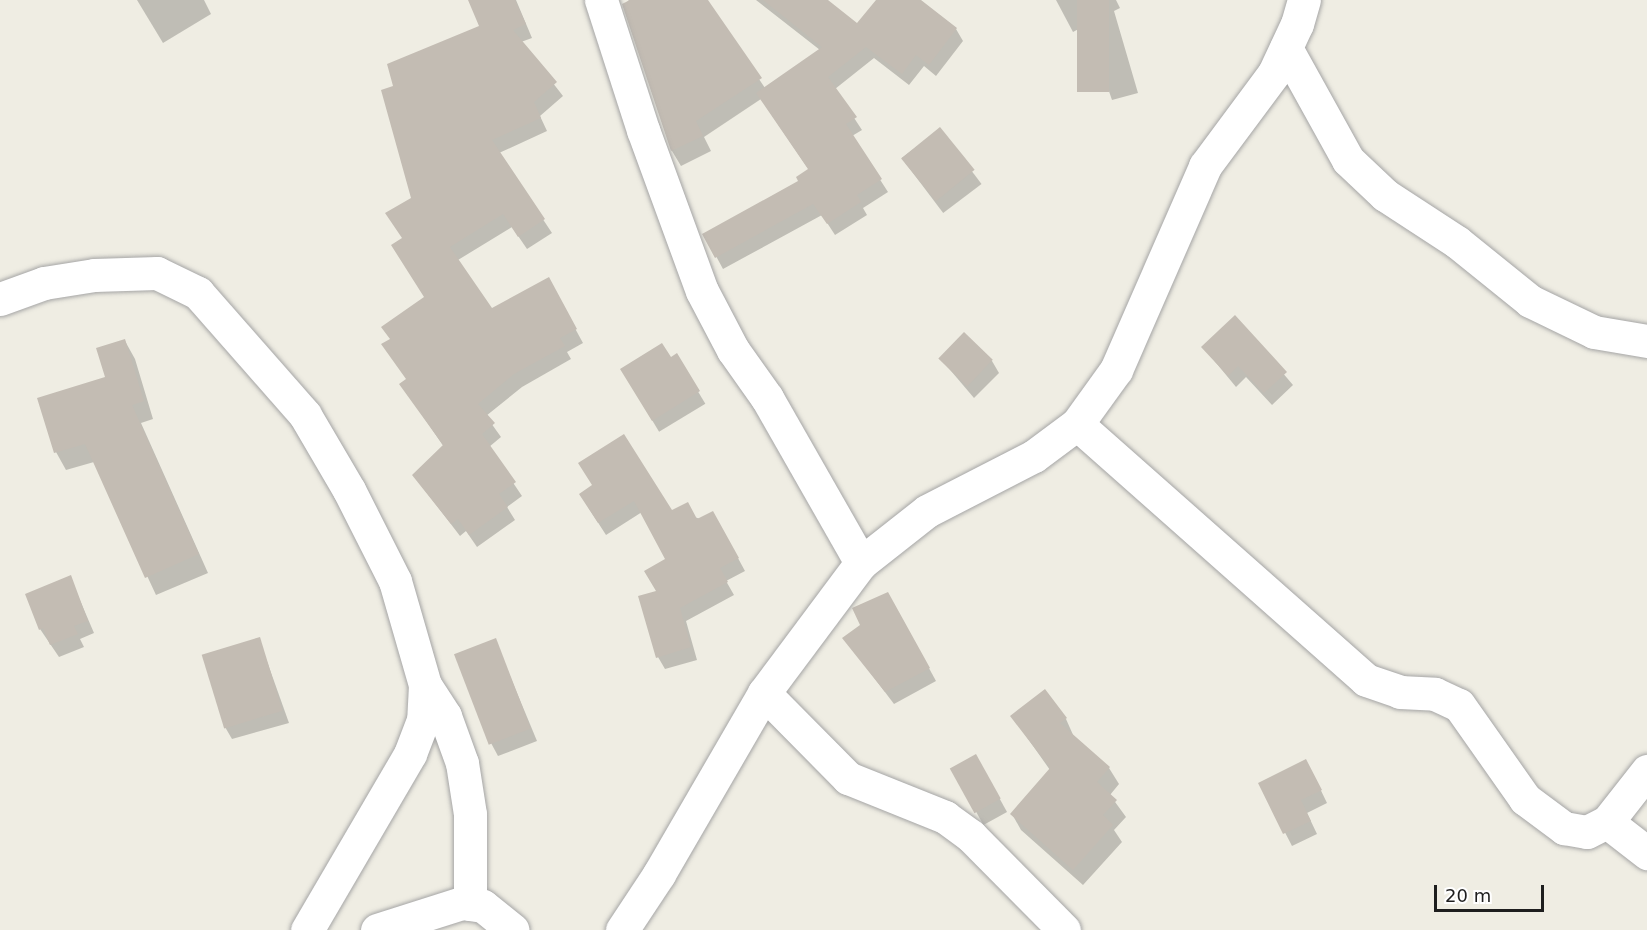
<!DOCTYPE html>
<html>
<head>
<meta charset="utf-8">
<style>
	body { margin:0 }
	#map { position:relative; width:1647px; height:930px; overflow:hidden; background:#efede3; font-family:"DejaVu Sans",sans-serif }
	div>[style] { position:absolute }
	.shadow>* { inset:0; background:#0003; transform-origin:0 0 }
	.building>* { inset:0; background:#c3bcb3; transform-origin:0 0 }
	.roads { filter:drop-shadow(0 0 2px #a5a5a5) drop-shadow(0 0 2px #a5a5a5) }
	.minor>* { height:33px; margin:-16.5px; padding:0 16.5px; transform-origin:16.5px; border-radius:16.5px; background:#fff }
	span { translate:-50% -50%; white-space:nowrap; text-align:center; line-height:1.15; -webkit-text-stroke:4.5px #fff; paint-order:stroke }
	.scale { position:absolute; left:1434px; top:885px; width:110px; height:27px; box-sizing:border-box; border:3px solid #1e1e1e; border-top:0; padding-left:8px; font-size:18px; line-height:21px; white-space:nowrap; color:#1e1e1e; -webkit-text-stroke:4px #fff; paint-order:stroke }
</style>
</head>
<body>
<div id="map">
	<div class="shadow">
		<div style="clip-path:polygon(137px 0,204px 0,211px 14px,163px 43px)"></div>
		<div style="clip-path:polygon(470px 0,516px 0,532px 38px,521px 42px,563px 96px,540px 116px,547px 131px,499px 153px,552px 233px,527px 249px,512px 227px,458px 260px,492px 310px,548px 279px,583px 343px,567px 352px,571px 359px,522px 387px,486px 416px,501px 437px,489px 447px,522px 496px,507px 507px,515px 520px,477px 547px,466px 531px,460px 536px,414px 476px,444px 447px,401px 384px,407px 380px,391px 340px,426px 298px,403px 239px,412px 198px,395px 87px,481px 26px)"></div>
		<div style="clip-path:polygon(629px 0,706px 0,765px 88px,820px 50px,756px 0,825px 0,857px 25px,878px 0,918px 0,956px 29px,963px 41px,936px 76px,924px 66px,909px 85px,874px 58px,835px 89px,862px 130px,852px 136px,888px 192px,863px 208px,867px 215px,835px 235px,822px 215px,723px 269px,704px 234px,800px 181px,809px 170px,761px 99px,704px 137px,711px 151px,681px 166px,672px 151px,624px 5px)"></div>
		<div style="clip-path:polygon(1056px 0,1116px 0,1120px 8px,1114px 11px,1138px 93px,1112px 100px,1086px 25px,1073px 32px)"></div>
		<div style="left:940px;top:129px;width:69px;height:48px;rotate:53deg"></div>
		<div style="clip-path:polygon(1235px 317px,1293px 385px,1272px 405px,1246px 377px,1236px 387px,1203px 347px)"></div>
		<div style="clip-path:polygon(125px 341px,135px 359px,153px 419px,141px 423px,208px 573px,156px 595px,94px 462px,66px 470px,56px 452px,106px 378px)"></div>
		<div style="left:676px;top:355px;width:57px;height:54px;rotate:59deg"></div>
		<div style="clip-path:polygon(940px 358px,992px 361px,999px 373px,974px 398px)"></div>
		<div style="clip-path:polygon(594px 486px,720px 525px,745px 571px,726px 581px,734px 595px,686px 621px,697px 660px,665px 669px,658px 657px,658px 592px,667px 559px,642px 512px,606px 535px,588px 507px)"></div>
		<div style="clip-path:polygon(70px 577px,94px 633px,80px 639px,84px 647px,59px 657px,40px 629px)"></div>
		<div style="clip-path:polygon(895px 606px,936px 681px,894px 704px,844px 638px)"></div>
		<div style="clip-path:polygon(259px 639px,289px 723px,232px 739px,225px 727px)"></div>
		<div style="clip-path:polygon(495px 640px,537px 741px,498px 756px,491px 743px)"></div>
		<div style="clip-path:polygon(1012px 716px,1066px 719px,1074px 737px,1109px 768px,1119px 784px,1110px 795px,1126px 817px,1114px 830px,1122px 842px,1083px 885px,1021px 830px,1012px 814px,1050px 770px)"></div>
		<div style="left:976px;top:756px;width:64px;height:27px;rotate:61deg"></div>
		<div style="clip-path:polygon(1313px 774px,1327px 803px,1307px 813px,1317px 834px,1292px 846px,1260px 784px)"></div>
	</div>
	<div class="building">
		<div style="clip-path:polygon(468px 0,515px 0,526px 24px,513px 30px,557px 82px,534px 102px,541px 118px,492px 140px,545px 219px,518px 237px,503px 214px,450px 247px,492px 308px,549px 277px,577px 329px,560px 338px,565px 346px,514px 374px,478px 404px,495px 423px,482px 434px,516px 482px,499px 494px,508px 507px,469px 535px,458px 519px,451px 524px,412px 475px,443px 445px,399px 384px,406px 379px,381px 344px,390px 339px,381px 327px,424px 297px,391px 245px,402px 238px,385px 213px,411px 198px,381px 90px,393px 86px,387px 64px,479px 26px)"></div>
		<div style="clip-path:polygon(630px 0,708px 0,762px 78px,696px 121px,703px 136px,671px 151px,622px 4px)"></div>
		<div style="clip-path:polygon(763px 0,828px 0,857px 23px,876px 0,921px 0,957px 28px,929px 65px,916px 55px,902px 74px,866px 47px,828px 77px,857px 117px,846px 124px,882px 179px,857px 195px,861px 202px,827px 224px,813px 204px,715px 258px,702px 234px,798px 181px,796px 177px,808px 169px,756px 93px,822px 47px)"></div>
		<div style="left:1077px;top:0;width:32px;height:92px"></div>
		<div style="left:940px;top:127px;width:55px;height:50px;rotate:51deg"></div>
		<div style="clip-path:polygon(1235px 315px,1287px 372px,1264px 393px,1238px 366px,1228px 376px,1201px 347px)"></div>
		<div style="left:964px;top:332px;width:40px;height:37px;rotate:44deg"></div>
		<div style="clip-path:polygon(125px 339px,144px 401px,132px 405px,199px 554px,145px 578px,85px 444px,54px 453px,37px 398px,105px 377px,96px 348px)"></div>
		<div style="clip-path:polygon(662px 343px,671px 357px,677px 353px,700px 391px,652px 421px,620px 369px)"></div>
		<div style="clip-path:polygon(624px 434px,672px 510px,688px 502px,697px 519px,713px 511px,739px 558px,720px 568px,728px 582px,680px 608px,691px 647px,656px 658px,638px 596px,656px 591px,644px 571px,665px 559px,634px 501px,598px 523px,579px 494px,592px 485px,578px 463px)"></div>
		<div style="clip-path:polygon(71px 575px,88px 621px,74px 626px,78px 634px,50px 645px,43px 628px,39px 630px,25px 594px)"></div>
		<div style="clip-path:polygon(888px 592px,930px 668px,885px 692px,842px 638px,860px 625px,852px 608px)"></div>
		<div style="left:260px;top:637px;width:77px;height:61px;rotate:73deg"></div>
		<div style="left:496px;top:638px;width:97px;height:45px;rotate:69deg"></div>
		<div style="clip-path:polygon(1045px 689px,1067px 718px,1060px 723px,1110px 767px,1097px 782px,1117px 800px,1103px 815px,1113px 825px,1073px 870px,1010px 814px,1050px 768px,1010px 716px)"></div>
		<div style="left:976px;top:754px;width:51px;height:30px;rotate:61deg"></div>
		<div style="clip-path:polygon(1306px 759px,1322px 790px,1301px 800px,1311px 821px,1283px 834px,1258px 783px)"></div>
	</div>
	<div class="roads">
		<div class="minor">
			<div style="left:601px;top:0;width:137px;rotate:72.1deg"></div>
			<div style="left:643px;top:130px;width:171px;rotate:69.9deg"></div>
			<div style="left:702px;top:291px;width:67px;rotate:62.3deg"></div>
			<div style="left:733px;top:350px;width:59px;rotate:54.7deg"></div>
			<div style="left:767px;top:398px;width:190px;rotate:60.3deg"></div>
			<div style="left:1286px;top:48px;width:128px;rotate:61deg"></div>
			<div style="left:1348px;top:160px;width:51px;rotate:43.4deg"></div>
			<div style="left:1385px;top:195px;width:86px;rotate:33.1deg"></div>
			<div style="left:1457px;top:242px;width:94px;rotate:38.9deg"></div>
			<div style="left:1530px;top:301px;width:71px;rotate:25.8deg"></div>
			<div style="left:1594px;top:332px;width:54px;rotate:9.6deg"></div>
			<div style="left:0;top:299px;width:47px;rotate:-20deg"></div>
			<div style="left:44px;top:283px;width:51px;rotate:-9.1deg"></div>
			<div style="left:94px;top:275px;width:63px;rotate:-1.8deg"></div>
			<div style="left:157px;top:273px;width:46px;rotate:26deg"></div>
			<div style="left:198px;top:293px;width:162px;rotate:48.7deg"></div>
			<div style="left:305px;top:415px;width:87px;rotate:59.6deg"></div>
			<div style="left:349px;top:490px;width:102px;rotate:63.2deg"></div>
			<div style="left:395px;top:581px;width:108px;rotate:73.9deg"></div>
			<div style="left:425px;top:685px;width:35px;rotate:93deg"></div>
			<div style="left:423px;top:720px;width:36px;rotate:111deg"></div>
			<div style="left:410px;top:754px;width:204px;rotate:120.3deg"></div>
			<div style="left:1077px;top:424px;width:386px;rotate:41.5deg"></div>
			<div style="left:1366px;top:680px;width:36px;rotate:19deg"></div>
			<div style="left:1400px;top:692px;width:35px;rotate:3deg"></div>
			<div style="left:1435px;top:694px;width:26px;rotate:25deg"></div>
			<div style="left:1459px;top:705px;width:115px;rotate:54.9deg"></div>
			<div style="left:1525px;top:799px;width:49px;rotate:36.6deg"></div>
			<div style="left:1564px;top:828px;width:23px;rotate:10deg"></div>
			<div style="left:1587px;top:832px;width:22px;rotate:-27deg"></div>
			<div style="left:1607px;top:822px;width:65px;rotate:-51.9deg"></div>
			<div style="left:425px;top:685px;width:37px;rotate:57deg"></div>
			<div style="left:445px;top:716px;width:50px;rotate:70.1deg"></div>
			<div style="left:462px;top:763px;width:52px;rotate:81.1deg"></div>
			<div style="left:470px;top:814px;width:90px;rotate:90deg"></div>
			<div style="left:764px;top:693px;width:120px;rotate:45.3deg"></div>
			<div style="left:848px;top:778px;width:105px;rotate:21.9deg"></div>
			<div style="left:945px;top:817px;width:32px;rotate:36deg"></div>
			<div style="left:971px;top:836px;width:132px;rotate:45.3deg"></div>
			<div style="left:1607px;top:822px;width:51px;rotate:37.8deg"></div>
			<div style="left:377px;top:930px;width:89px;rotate:-17.6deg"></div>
			<div style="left:462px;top:903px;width:21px;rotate:8deg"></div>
			<div style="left:483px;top:906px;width:38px;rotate:39deg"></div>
			<div style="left:622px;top:930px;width:67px;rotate:-56.5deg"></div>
			<div style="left:659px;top:874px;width:209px;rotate:-59.9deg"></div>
			<div style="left:764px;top:693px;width:162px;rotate:-53.3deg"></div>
			<div style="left:861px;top:563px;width:84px;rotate:-38.2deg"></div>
			<div style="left:927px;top:511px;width:120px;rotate:-27.2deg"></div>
			<div style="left:1034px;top:456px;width:54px;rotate:-36.7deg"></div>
			<div style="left:1077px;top:424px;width:67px;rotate:-54.2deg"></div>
			<div style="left:1116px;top:370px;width:223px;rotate:-66.4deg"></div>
			<div style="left:1205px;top:166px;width:116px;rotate:-53.4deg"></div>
			<div style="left:1274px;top:73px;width:54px;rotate:-64.9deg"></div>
			<div style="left:1297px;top:24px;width:25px;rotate:-74deg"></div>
		</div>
	</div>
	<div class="scale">20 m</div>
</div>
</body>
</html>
